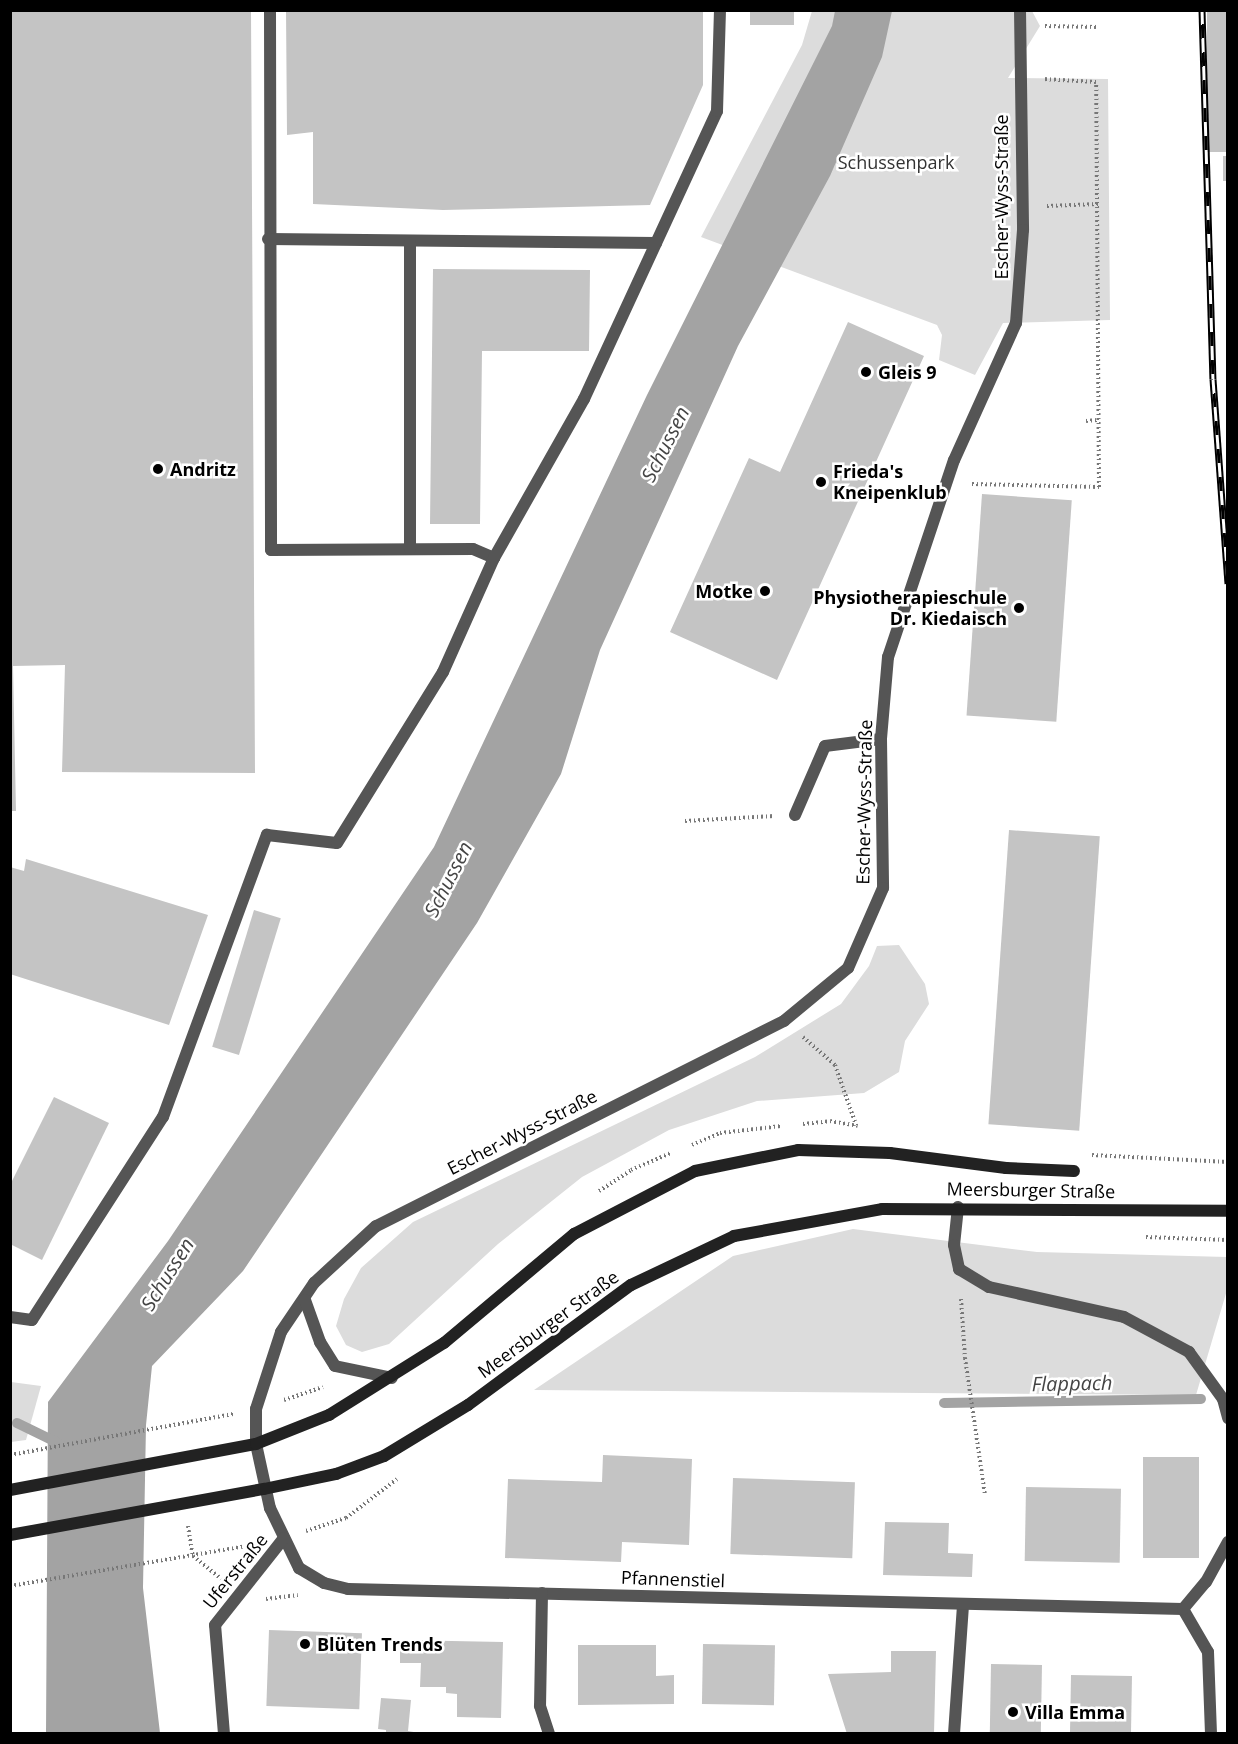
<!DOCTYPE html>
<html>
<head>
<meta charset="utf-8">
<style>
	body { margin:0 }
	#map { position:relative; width:1238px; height:1744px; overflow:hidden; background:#fff; font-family:"Open Sans",sans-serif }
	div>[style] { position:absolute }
	.green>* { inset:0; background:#dcdcdc }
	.water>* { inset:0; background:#a3a3a3 }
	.stream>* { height:10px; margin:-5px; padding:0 5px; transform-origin:5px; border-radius:5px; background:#a3a3a3 }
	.building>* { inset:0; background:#c4c4c4; transform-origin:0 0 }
	.path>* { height:4px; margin-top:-2px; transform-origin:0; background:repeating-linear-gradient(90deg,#777 0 1.5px,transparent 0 4.5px) }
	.lane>* { height:12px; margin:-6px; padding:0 6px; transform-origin:6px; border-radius:6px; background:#555 }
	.street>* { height:12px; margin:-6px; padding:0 6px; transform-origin:6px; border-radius:6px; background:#555 }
	.secondary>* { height:12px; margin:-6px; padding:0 6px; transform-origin:6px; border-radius:6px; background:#222 }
	.rail>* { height:7px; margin-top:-3.5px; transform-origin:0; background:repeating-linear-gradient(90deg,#fff 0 14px,#000 0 28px); box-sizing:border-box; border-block:2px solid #000 }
	.dots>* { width:16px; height:16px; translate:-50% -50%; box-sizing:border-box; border:3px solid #fff; border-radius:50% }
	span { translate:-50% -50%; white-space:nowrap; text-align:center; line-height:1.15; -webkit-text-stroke:5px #fff; paint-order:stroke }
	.park-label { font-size:18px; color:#333 }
	.street-label { font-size:18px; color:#000 }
	.poi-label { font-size:18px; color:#000; font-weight:700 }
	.left { translate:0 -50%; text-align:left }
	.right { translate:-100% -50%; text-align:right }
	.water-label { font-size:20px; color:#444; font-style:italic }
	.frame { position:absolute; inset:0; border:12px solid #000; pointer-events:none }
</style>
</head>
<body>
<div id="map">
	<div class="green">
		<div style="clip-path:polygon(812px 11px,1032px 11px,1040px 26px,1008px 78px,1108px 79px,1110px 320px,1003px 323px,975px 375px,939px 360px,942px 335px,937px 325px,701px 237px,802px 45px)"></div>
		<div style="clip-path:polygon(899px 945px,925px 984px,929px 1004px,905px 1041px,899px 1072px,864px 1093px,757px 1101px,669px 1130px,582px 1177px,498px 1244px,389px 1344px,362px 1352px,346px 1345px,336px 1326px,344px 1299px,361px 1268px,413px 1222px,755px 1057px,841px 1004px,869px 966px,877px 946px)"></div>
		<div style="clip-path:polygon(853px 1229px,1037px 1252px,1227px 1257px,1227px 1290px,1196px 1395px,534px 1390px,733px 1256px)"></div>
		<div style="clip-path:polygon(11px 1382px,41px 1386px,26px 1440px,11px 1442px)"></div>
	</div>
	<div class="water">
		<div style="clip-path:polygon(835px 11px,892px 11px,882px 57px,830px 176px,738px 346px,600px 650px,561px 774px,477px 923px,243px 1271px,152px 1366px,146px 1425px,143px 1588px,160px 1733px,46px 1733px,48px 1402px,168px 1241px,434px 847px,647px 395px,832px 26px)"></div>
	</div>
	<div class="stream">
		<div style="left:944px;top:1403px;width:257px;rotate:-0.9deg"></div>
		<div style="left:17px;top:1423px;width:48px;rotate:26deg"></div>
	</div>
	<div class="building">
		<div style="clip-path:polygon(10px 10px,251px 10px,255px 773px,62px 772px,65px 665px,13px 666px,16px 811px,10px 811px)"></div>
		<div style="clip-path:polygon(286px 10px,703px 10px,703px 85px,650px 205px,443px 210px,313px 204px,313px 132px,287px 135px)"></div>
		<div style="left:750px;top:10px;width:44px;height:15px"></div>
		<div style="left:1207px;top:10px;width:21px;height:142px"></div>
		<div style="left:1223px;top:156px;width:5px;height:25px"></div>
		<div style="clip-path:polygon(433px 269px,590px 270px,589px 351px,482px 351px,480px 524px,430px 524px)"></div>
		<div style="clip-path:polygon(848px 322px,924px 356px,777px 680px,670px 632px,749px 458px,780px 472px)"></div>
		<div style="left:982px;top:494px;width:90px;height:222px;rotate:4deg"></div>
		<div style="left:1009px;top:830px;width:91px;height:295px;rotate:4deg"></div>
		<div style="clip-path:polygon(26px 859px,208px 915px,169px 1025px,10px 974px,10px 867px,24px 871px)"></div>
		<div style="left:254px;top:910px;width:28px;height:143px;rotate:17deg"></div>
		<div style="clip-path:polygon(54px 1097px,109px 1123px,42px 1260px,10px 1244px,10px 1185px)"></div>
		<div style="clip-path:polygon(603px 1455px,692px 1459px,689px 1545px,622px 1542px,621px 1562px,505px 1558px,508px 1479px,602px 1482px)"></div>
		<div style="left:1143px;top:1457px;width:56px;height:101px"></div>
		<div style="left:733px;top:1478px;width:122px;height:76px;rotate:2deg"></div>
		<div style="left:1026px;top:1487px;width:95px;height:74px;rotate:1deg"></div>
		<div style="clip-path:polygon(885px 1522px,949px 1523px,948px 1553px,973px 1554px,972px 1577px,883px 1575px)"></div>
		<div style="left:269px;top:1630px;width:93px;height:76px;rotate:2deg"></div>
		<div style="clip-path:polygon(400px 1640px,503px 1642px,501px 1718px,457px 1717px,457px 1694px,446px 1693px,446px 1687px,420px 1687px,421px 1663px,400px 1663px)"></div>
		<div style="left:703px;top:1644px;width:72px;height:60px;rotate:1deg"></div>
		<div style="clip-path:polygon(578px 1645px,656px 1645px,656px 1676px,674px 1675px,674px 1704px,578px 1705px)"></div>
		<div style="clip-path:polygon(891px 1651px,936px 1651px,934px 1734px,847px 1734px,828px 1674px,891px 1672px)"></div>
		<div style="left:991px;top:1664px;width:51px;height:70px;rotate:1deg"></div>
		<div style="left:1071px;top:1675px;width:61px;height:59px;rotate:1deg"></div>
		<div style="clip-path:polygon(381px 1698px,411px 1700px,408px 1731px,425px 1734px,386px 1734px,386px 1730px,378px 1729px)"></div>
	</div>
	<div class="path">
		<div style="left:1045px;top:26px;width:53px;rotate:1.1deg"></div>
		<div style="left:1047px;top:206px;width:51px;rotate:-2.2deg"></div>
		<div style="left:1086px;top:421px;width:11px;rotate:-5deg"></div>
		<div style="left:972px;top:484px;width:127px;rotate:1.4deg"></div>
		<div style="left:1099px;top:487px;width:405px;rotate:-90.4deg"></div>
		<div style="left:1096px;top:82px;width:53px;rotate:-176.8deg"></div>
		<div style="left:685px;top:821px;width:89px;rotate:-3.2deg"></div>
		<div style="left:803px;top:1037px;width:43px;rotate:41.2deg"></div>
		<div style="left:835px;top:1065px;width:64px;rotate:70.7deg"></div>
		<div style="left:803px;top:1124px;width:27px;rotate:-6deg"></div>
		<div style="left:830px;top:1121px;width:28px;rotate:10deg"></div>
		<div style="left:692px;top:1145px;width:30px;rotate:-23deg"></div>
		<div style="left:720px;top:1133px;width:61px;rotate:-6.5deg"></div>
		<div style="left:1092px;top:1155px;width:136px;rotate:2.9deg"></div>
		<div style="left:599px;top:1191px;width:38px;rotate:-33deg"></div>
		<div style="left:631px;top:1170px;width:43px;rotate:-23deg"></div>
		<div style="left:1146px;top:1237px;width:82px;rotate:2.1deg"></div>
		<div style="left:961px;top:1299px;width:59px;rotate:86.1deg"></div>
		<div style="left:965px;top:1358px;width:138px;rotate:81.7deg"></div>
		<div style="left:284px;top:1400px;width:41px;rotate:-18.4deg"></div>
		<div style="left:10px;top:1455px;width:228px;rotate:-10.4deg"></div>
		<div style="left:188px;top:1526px;width:30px;rotate:81deg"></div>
		<div style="left:193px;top:1556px;width:36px;rotate:39deg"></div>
		<div style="left:306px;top:1531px;width:42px;rotate:-18deg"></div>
		<div style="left:346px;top:1518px;width:64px;rotate:-37.4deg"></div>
		<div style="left:10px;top:1586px;width:239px;rotate:-9.6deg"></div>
		<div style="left:266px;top:1599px;width:32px;rotate:-7deg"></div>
	</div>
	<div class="lane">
		<div style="left:270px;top:10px;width:540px;rotate:89.89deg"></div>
		<div style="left:271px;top:550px;width:202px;rotate:-0.3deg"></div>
		<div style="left:473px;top:549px;width:23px;rotate:23deg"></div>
		<div style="left:268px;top:239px;width:388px;rotate:0.6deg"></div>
		<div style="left:410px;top:549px;width:306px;rotate:-90deg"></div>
		<div style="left:795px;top:815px;width:75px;rotate:-66.5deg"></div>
		<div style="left:825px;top:746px;width:56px;rotate:-7.1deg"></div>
		<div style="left:10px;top:1317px;width:22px;rotate:8deg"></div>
		<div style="left:32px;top:1320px;width:242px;rotate:-57.2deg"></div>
		<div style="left:163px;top:1117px;width:301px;rotate:-69.8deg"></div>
		<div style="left:267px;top:835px;width:70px;rotate:6.5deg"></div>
		<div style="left:337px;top:843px;width:201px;rotate:-58.2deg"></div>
		<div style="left:443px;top:672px;width:125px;rotate:-65.9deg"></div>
		<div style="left:494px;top:558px;width:183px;rotate:-60.5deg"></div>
		<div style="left:584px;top:399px;width:317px;rotate:-65.2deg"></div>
		<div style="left:717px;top:111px;width:101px;rotate:-88.3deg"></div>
		<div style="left:954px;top:1734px;width:130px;rotate:-86deg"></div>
	</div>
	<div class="street">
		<div style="left:1020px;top:10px;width:220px;rotate:89.2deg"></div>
		<div style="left:1023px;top:230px;width:93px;rotate:94.3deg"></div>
		<div style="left:1016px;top:323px;width:150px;rotate:114.3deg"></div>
		<div style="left:954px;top:460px;width:208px;rotate:108.5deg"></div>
		<div style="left:888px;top:657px;width:82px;rotate:94.9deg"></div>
		<div style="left:881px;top:739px;width:149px;rotate:89.2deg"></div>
		<div style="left:883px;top:888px;width:87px;rotate:113.6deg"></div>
		<div style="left:848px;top:968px;width:83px;rotate:140.4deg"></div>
		<div style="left:784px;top:1021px;width:457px;rotate:153.3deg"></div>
		<div style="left:376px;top:1226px;width:84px;rotate:137.4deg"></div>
		<div style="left:314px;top:1283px;width:59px;rotate:124deg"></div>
		<div style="left:281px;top:1332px;width:81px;rotate:108deg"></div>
		<div style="left:256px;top:1409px;width:35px;rotate:90deg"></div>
		<div style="left:256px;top:1444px;width:66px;rotate:77.7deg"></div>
		<div style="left:270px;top:1508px;width:67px;rotate:64.2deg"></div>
		<div style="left:299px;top:1568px;width:29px;rotate:31deg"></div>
		<div style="left:324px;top:1583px;width:25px;rotate:14deg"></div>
		<div style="left:348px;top:1589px;width:835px;rotate:1.37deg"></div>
		<div style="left:958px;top:1207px;width:38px;rotate:96deg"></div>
		<div style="left:954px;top:1245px;width:25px;rotate:78deg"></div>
		<div style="left:959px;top:1269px;width:35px;rotate:31deg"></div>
		<div style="left:989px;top:1287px;width:138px;rotate:12.5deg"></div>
		<div style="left:1124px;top:1317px;width:74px;rotate:28.3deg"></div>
		<div style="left:1189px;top:1352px;width:58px;rotate:54.1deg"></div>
		<div style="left:1223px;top:1399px;width:20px;rotate:75deg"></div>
		<div style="left:305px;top:1300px;width:45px;rotate:70.3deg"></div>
		<div style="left:320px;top:1342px;width:28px;rotate:58deg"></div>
		<div style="left:335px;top:1366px;width:58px;rotate:11.9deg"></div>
		<div style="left:542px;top:1593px;width:113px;rotate:91deg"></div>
		<div style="left:540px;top:1706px;width:29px;rotate:72deg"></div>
		<div style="left:1183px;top:1609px;width:50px;rotate:59.8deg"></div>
		<div style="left:1208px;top:1652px;width:82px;rotate:87.9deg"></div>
		<div style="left:1183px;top:1609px;width:35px;rotate:-50deg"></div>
		<div style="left:1206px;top:1582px;width:46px;rotate:-61.2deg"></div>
		<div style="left:224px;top:1734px;width:109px;rotate:-94.7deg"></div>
		<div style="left:215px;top:1625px;width:111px;rotate:-51.6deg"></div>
	</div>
	<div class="secondary">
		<div style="left:10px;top:1490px;width:250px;rotate:-10.6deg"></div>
		<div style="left:256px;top:1444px;width:79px;rotate:-21.7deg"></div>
		<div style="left:329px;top:1415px;width:136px;rotate:-32.1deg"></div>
		<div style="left:444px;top:1343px;width:170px;rotate:-40deg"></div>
		<div style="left:574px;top:1234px;width:136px;rotate:-27.5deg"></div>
		<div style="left:695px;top:1171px;width:105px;rotate:-11.5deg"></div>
		<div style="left:798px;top:1150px;width:92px;rotate:1.9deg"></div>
		<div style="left:890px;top:1153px;width:117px;rotate:7.4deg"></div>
		<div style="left:1006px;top:1168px;width:68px;rotate:2.5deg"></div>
		<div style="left:10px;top:1535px;width:258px;rotate:-10.3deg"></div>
		<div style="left:264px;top:1489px;width:74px;rotate:-11.8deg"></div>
		<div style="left:336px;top:1474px;width:51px;rotate:-20.6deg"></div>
		<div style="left:384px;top:1456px;width:98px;rotate:-31.3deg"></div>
		<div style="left:468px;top:1405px;width:202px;rotate:-36.4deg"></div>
		<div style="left:631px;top:1285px;width:114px;rotate:-25.4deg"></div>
		<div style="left:734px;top:1236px;width:150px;rotate:-10.3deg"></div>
		<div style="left:882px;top:1209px;width:346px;rotate:0.3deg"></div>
	</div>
	<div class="rail">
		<div style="left:1202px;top:10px;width:369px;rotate:88.3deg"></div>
		<div style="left:1213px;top:379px;width:205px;rotate:85.8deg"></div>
	</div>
	<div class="dots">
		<div style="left:866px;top:372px;background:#000"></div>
		<div style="left:158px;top:469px;background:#000"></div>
		<div style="left:821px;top:482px;background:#000"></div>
		<div style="left:765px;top:591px;background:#000"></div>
		<div style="left:1019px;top:608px;background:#000"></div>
		<div style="left:305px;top:1644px;background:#000"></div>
		<div style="left:1013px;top:1712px;background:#000"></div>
	</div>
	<div class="park-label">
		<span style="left:896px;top:162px">Schussenpark</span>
	</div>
	<div class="street-label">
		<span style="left:1001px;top:197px;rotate:-90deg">Escher-Wyss-Straße</span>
		<span style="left:864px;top:802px;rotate:-89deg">Escher-Wyss-Straße</span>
		<span style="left:522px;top:1132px;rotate:-27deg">Escher-Wyss-Straße</span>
		<span style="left:1031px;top:1190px;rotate:1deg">Meersburger Straße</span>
		<span style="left:548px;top:1324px;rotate:-36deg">Meersburger Straße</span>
		<span style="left:235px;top:1571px;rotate:-51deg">Uferstraße</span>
		<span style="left:673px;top:1579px;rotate:2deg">Pfannenstiel</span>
	</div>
	<div class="poi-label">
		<span class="left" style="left:878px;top:372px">Gleis 9</span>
		<span class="left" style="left:170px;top:469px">Andritz</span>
		<span class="left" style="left:833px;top:482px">Frieda's<br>Kneipenklub</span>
		<span class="right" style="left:753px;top:591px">Motke</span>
		<span class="right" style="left:1007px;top:608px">Physiotherapieschule<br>Dr. Kiedaisch</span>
		<span class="left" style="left:317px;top:1644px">Blüten Trends</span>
		<span class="left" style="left:1025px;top:1712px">Villa Emma</span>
	</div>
	<div class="water-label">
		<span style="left:665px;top:444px;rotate:-63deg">Schussen</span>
		<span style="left:448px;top:879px;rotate:-63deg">Schussen</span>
		<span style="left:167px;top:1274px;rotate:-58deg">Schussen</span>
		<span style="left:1072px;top:1383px;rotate:-1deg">Flappach</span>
	</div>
	<div class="frame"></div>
</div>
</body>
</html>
